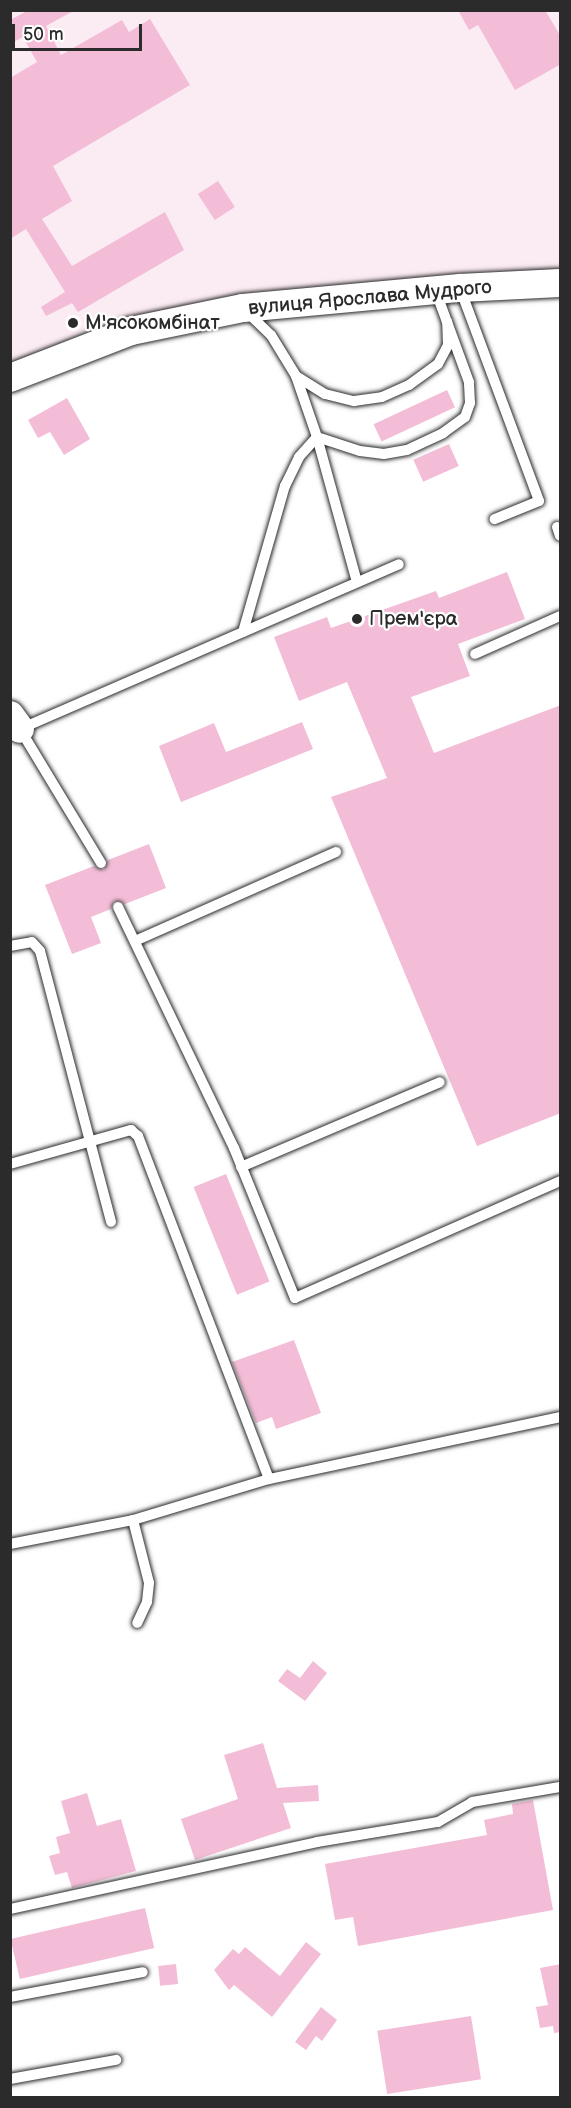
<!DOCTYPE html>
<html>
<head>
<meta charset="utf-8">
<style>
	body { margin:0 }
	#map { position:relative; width:571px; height:2108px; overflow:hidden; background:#fff; font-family:"Balsamiq Sans",sans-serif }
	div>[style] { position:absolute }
	.built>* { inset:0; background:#fbebf3 }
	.building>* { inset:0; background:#f3bdd7; transform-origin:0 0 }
	.roads { filter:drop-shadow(0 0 2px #2b2b2b) drop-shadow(0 0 2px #2b2b2b) }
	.lane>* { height:10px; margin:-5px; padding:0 5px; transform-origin:5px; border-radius:5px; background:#fff }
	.secondary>* { height:28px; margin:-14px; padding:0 14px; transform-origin:14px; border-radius:14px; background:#fff }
	.dots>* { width:16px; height:16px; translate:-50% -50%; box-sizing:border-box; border:3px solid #fff; border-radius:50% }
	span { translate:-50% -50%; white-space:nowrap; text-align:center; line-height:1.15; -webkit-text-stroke:4.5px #fff; paint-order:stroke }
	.street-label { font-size:20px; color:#2b2b2b }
	.poi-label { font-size:20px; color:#2b2b2b }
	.left { translate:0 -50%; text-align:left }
	.frame { position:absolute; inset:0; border:12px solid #2b2b2b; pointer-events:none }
	.scale { position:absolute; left:12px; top:24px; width:130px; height:27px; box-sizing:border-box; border:3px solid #2b2b2b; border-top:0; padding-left:8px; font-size:18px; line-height:21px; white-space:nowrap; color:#2b2b2b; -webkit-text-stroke:4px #fff; paint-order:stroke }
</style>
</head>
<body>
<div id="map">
	<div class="built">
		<div style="clip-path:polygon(11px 11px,560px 11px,560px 281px,242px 305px,11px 374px)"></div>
	</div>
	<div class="building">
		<div style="clip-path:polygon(29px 10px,75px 10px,46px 26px,61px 55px,122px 20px,129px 32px,150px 19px,190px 85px,53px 166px,72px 201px,42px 219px,72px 266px,165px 212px,184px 250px,78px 312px,72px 303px,46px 316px,41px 307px,65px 292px,26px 229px,10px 239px,10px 78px,37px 62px,23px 37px,10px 44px,10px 20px)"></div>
		<div style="clip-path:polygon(458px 10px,545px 10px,561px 37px,561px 64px,515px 90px,478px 25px,469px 30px)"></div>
		<div style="left:218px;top:181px;width:31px;height:24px;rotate:57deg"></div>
		<div style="left:447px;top:390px;width:19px;height:81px;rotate:65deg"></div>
		<div style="clip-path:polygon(67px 398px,90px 439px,64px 455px,50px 432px,38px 438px,28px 420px)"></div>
		<div style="left:449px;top:444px;width:24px;height:39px;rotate:66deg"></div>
		<div style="clip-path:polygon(507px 572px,525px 619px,458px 644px,470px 676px,411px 697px,434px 753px,561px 705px,561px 1113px,477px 1146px,331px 797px,387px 778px,347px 682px,299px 701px,274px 637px,327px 617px,331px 628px,436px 591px,439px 598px)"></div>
		<div style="clip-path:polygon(302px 722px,313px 749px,181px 802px,159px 746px,214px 723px,226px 752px)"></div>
		<div style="clip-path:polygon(149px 844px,166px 888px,125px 904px,114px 901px,111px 909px,91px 917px,101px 943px,72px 954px,45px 885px,94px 866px,104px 870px,108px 860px)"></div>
		<div style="left:226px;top:1174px;width:116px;height:35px;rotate:68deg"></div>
		<div style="clip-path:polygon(294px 1340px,321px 1413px,276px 1429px,272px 1417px,256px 1423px,232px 1362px)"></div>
		<div style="clip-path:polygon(313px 1661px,327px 1673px,305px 1701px,278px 1681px,287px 1669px,300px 1678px)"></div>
		<div style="clip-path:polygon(263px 1743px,277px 1788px,318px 1785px,319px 1801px,283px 1803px,291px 1828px,195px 1860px,181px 1819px,238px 1799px,224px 1755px)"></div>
		<div style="clip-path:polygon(87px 1793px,97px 1826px,121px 1819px,136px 1871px,72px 1888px,67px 1872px,55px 1875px,49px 1856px,60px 1853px,56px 1837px,70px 1833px,61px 1801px)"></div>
		<div style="clip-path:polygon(533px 1800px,553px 1910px,358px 1946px,353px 1917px,335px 1920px,325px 1864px,487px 1835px,484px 1820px,513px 1814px,512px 1804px)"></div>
		<div style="left:145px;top:1908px;width:41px;height:138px;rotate:77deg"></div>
		<div style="clip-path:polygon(306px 1942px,321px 1954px,272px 2017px,234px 1985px,229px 1990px,214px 1970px,233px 1949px,239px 1954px,245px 1947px,280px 1976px)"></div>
		<div style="left:176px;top:1964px;width:20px;height:18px;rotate:84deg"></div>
		<div style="clip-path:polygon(561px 1964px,561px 2032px,554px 2033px,553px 2026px,540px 2028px,536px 2007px,548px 2005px,540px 1968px)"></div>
		<div style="clip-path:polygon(321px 2007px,337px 2020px,322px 2041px,316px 2036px,306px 2050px,295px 2042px)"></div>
		<div style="left:471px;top:2016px;width:64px;height:95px;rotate:81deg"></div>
	</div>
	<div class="roads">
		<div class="lane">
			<div style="left:461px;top:291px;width:224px;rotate:69.6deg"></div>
			<div style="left:539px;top:501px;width:48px;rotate:157.8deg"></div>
			<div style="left:248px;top:313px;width:32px;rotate:44deg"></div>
			<div style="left:271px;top:335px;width:48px;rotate:58.6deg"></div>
			<div style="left:296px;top:376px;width:65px;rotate:71deg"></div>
			<div style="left:317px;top:437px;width:150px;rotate:74.6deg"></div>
			<div style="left:296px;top:376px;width:34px;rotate:32deg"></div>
			<div style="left:325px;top:394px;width:30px;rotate:14deg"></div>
			<div style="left:354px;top:401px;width:28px;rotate:-8deg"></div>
			<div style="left:382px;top:397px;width:30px;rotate:-24deg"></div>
			<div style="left:409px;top:385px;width:36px;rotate:-36deg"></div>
			<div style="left:438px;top:364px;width:21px;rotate:-62deg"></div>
			<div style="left:448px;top:345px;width:23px;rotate:-92deg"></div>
			<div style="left:447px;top:322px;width:32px;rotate:-110deg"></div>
			<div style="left:557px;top:527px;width:9px;rotate:72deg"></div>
			<div style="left:243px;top:632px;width:152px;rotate:-74deg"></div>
			<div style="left:285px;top:486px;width:32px;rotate:-64deg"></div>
			<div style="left:299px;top:457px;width:27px;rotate:-48deg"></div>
			<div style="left:317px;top:437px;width:45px;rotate:18deg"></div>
			<div style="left:360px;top:451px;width:24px;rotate:7deg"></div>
			<div style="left:384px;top:454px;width:23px;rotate:-10deg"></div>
			<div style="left:407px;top:450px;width:40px;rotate:-25deg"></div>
			<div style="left:443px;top:433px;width:27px;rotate:-36deg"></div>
			<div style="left:465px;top:417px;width:15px;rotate:-70deg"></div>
			<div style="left:470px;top:403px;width:21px;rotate:-93deg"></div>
			<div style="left:469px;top:382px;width:64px;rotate:-110.1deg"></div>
			<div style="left:475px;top:654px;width:93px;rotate:-24.1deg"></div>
			<div style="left:101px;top:863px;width:157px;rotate:-121.2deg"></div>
			<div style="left:20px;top:729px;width:413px;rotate:-23.5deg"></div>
			<div style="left:118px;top:907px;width:267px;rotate:64.3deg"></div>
			<div style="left:234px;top:1148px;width:162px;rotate:67.9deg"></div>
			<div style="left:295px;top:1298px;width:290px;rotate:-23.8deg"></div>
			<div style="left:135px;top:941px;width:220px;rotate:-23.9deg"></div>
			<div style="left:10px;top:946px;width:22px;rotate:-10deg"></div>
			<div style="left:32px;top:942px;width:12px;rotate:48deg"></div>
			<div style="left:40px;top:951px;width:280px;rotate:75.3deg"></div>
			<div style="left:10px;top:1164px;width:126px;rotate:-15.7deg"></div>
			<div style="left:131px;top:1130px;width:9px;rotate:41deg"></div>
			<div style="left:138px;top:1136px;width:367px;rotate:69.1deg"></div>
			<div style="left:241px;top:1167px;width:216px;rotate:-23.1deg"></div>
			<div style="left:133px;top:1520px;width:65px;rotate:75.7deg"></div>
			<div style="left:149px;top:1583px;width:19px;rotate:96deg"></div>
			<div style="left:147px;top:1602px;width:23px;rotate:115deg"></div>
			<div style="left:10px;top:1544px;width:125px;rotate:-11deg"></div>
			<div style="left:133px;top:1520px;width:142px;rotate:-16.8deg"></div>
			<div style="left:269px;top:1479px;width:298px;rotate:-12deg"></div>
			<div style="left:10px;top:1909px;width:314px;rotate:-12.3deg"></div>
			<div style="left:317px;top:1842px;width:123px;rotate:-9.4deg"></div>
			<div style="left:438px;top:1822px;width:39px;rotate:-30deg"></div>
			<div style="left:472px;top:1802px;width:89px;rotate:-9.7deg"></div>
			<div style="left:10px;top:1997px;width:135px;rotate:-10.6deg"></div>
			<div style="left:10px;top:2079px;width:108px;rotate:-10.2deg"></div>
		</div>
		<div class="secondary">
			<div style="left:10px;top:378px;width:130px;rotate:-21.2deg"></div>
			<div style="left:131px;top:331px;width:114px;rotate:-11.6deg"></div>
			<div style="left:243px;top:308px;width:218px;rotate:-5.3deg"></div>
			<div style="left:460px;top:288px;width:100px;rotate:-2.9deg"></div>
			<div style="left:10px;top:715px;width:17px;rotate:54deg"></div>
		</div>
	</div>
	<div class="dots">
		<div style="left:73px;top:323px;background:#2b2b2b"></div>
		<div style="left:357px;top:619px;background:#2b2b2b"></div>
	</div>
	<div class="street-label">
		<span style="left:370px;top:298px;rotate:-5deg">вулиця Ярослава Мудрого</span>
	</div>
	<div class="poi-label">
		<span class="left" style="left:85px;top:323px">М'ясокомбінат</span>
		<span class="left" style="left:369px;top:619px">Прем'єра</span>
	</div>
	<div class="frame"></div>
	<div class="scale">50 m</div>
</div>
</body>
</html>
